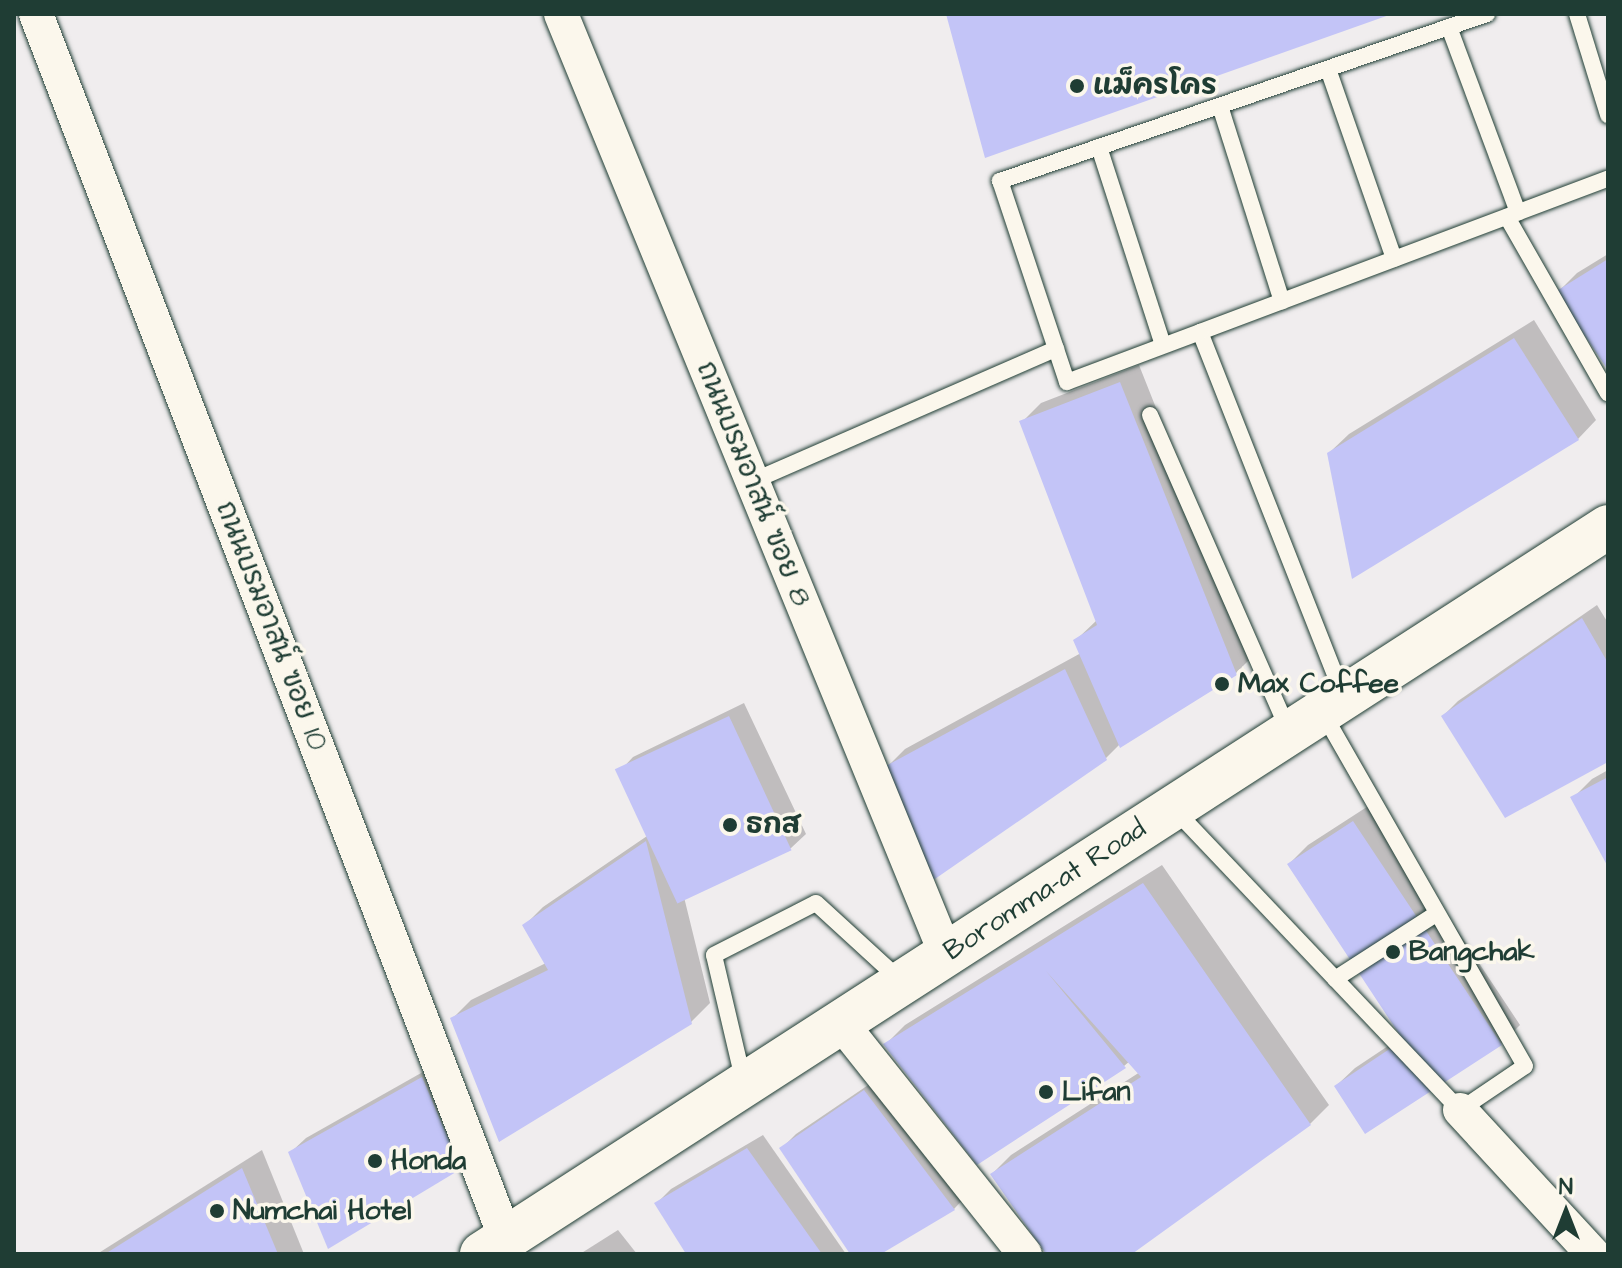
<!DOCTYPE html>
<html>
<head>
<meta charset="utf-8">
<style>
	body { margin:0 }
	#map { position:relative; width:1622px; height:1268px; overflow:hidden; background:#f0edee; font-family:"Architects Daughter","Playpen Sans Thai",sans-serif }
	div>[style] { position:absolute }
	.shadow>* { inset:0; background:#0003 }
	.building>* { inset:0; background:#c3c4f7; transform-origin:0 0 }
	.roads { filter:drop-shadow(0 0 2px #1f3d34) drop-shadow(0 0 2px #1f3d34) }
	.service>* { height:16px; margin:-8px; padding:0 8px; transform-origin:8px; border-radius:8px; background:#fbf7ec }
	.minor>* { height:34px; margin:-17px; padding:0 17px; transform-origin:17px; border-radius:17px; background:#fbf7ec }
	.secondary>* { height:44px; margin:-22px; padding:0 22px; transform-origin:22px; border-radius:22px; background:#fbf7ec }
	.dots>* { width:22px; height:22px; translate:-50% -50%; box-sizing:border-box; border:4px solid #fbf7ec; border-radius:50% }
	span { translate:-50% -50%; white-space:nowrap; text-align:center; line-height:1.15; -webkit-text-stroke:7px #fbf7ec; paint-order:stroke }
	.poi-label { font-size:28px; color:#1f3d34; font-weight:700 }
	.left { translate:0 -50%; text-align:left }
	.street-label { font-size:28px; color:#1f3d34 }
	.frame { position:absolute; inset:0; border:16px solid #1f3d34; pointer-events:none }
	.north { position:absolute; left:1526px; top:1172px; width:80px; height:80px; -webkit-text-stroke:6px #fbf7ec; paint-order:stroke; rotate:0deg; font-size:22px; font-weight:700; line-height:32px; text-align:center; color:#1f3d34 }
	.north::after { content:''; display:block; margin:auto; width:28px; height:36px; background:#1f3d34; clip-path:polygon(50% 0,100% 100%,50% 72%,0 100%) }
</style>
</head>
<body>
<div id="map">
	<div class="shadow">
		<div style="clip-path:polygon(1608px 254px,1608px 367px,1558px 292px,1577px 273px)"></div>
		<div style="clip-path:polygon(1534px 320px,1596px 420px,1578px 439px,1329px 453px,1349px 434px)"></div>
		<div style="clip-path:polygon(1139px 365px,1254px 655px,1235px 674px,1121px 743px,1106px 758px,886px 768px,905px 749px,1081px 653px,1076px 640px,1097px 620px,1022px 422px,1041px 403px)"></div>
		<div style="clip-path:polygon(1597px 605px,1608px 623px,1608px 759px,1443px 716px,1458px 701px)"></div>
		<div style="clip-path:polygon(744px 703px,806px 834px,791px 848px,684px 897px,710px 1003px,691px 1022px,452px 1019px,471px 1000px,546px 963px,524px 926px,543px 907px,650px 834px,619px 772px,633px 757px)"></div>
		<div style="clip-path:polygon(1608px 770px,1608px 863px,1573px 798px,1592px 779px)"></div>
		<div style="clip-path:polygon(1373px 803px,1520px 1025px,1501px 1044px,1336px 1086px,1355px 1068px,1403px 1036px,1289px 864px,1308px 845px)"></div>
		<div style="clip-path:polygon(1162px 865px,1329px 1105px,1310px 1124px,1129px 1254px,1049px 1254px,992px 1174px,1011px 1155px,1140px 1072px,1130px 1061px,1124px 1066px,886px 1044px,905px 1025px)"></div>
		<div style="clip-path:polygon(437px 1064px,475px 1153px,460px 1168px,291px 1152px,306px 1138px)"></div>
		<div style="clip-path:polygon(880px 1077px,968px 1194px,954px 1209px,877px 1254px,853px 1254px,782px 1148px,796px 1134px)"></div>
		<div style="clip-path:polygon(763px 1135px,846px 1254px,689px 1254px,656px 1204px,671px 1189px)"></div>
		<div style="clip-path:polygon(262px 1150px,304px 1254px,97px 1254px)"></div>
		<div style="clip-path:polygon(618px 1230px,637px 1254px,580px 1254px)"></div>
	</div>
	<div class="building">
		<div style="clip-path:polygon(946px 14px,1392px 14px,985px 158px)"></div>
		<div style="clip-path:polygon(1608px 259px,1608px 370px,1555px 292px)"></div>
		<div style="clip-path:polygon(1514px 338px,1579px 440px,1352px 579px,1327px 453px)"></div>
		<div style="clip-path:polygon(1120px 382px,1237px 675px,1120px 748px,1073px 640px,1097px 625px,1019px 421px)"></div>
		<div style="clip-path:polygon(1582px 618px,1608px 663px,1608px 762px,1505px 818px,1441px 716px)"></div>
		<div style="clip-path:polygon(1065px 669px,1107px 760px,932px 881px,884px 767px)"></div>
		<div style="left:729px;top:716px;width:148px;height:126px;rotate:65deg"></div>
		<div style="clip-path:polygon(1608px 777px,1608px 867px,1570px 797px)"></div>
		<div style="clip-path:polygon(1353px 821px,1502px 1045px,1365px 1134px,1334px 1086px,1403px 1040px,1287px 864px)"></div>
		<div style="clip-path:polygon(646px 841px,692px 1024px,499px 1142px,450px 1018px,548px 970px,522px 925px)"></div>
		<div style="clip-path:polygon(1143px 883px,1311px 1125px,1132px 1254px,1046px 1254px,990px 1174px,1141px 1077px,1046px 971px,1126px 1068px,977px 1165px,883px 1044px)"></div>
		<div style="clip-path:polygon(422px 1077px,461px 1169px,328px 1249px,288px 1152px)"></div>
		<div style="clip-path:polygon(864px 1090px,955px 1210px,881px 1254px,850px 1254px,779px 1148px)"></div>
		<div style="clip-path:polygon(747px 1148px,822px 1254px,686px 1254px,654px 1203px)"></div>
		<div style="clip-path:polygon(242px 1168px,278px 1254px,105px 1254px)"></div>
	</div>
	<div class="roads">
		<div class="service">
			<div style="left:1577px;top:14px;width:106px;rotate:72.9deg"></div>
			<div style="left:1449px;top:27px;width:198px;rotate:69.6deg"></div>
			<div style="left:1328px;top:69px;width:201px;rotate:70.8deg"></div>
			<div style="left:1220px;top:106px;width:205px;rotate:72.4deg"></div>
			<div style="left:1099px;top:147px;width:208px;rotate:72.1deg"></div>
			<div style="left:1507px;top:217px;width:203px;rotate:60.2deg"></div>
			<div style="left:1200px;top:332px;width:436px;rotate:-20.6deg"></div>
			<div style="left:1150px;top:415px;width:345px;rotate:66.3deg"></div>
			<div style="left:751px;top:482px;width:333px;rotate:-23.6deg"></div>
			<div style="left:1343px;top:695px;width:390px;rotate:-111.5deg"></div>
			<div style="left:1200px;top:332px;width:142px;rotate:159.4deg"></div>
			<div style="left:1067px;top:382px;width:212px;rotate:-108.4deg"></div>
			<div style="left:1000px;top:181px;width:515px;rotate:-18.93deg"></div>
			<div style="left:1174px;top:809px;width:415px;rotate:46.5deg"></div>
			<div style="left:1460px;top:1110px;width:78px;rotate:-34.1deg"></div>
			<div style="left:1525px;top:1066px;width:407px;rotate:-119.8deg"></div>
			<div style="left:1335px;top:979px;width:120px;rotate:-32.8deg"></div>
			<div style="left:744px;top:1083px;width:131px;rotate:-103.2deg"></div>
			<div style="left:714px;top:955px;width:114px;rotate:-27deg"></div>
			<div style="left:816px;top:903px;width:114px;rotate:42.5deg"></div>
		</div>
		<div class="minor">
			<div style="left:36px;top:14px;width:1312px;rotate:69.01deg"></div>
			<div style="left:561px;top:14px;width:1016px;rotate:67.73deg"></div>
			<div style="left:841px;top:1023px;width:295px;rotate:51.5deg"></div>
			<div style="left:1460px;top:1110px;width:196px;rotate:47.3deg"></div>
		</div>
		<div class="secondary">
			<div style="left:482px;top:1254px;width:1340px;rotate:-32.85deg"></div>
		</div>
	</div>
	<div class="dots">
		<div style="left:1077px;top:86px;background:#1f3d34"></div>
		<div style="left:1222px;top:684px;background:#1f3d34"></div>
		<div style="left:730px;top:825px;background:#1f3d34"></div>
		<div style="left:1393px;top:952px;background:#1f3d34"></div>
		<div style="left:1046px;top:1092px;background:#1f3d34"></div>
		<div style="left:375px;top:1161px;background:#1f3d34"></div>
		<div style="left:217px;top:1211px;background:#1f3d34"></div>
	</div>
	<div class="poi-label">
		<span class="left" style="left:1093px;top:86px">แม็ครโคร</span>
		<span class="left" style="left:1238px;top:684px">Max Coffee</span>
		<span class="left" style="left:746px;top:825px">ธกส</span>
		<span class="left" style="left:1409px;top:952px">Bangchak</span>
		<span class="left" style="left:1062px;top:1092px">Lifan</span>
		<span class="left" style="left:391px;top:1161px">Honda</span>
		<span class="left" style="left:233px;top:1211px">Numchai Hotel</span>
	</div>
	<div class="street-label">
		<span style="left:753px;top:484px;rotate:68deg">ถนนบรมอาสน์ ฃอย 8</span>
		<span style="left:271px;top:626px;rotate:69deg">ถนนบรมอาสน์ ฃอย 10</span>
		<span style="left:1045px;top:890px;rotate:-33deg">Boromma-at Road</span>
	</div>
	<div class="frame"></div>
	<div class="north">N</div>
</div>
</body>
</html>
